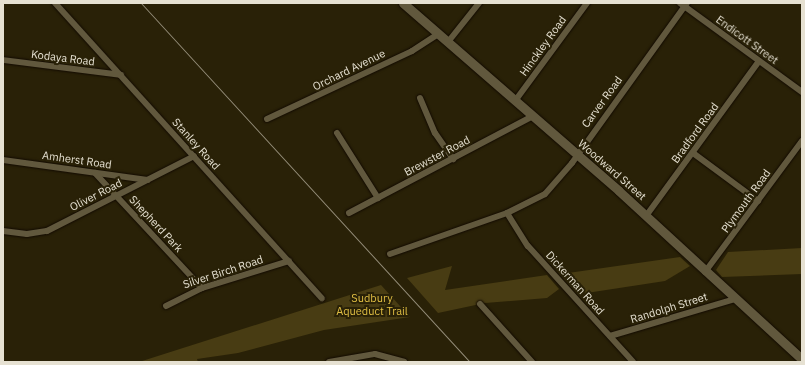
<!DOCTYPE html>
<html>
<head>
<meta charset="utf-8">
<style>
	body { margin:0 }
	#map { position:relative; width:805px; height:365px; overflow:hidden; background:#292107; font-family:"IBM Plex Sans",sans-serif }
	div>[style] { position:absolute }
	.green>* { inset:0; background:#483c13 }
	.roads { filter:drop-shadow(0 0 1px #120a00) drop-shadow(0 0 1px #120a00) }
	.street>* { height:6px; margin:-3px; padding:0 3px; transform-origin:3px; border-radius:3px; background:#61583d }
	.secondary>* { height:9px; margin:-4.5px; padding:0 4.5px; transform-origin:4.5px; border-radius:4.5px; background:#61583d }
	.tram>* { height:1px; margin:-0.5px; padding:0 0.5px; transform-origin:0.5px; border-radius:0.5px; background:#928b77 }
	span { translate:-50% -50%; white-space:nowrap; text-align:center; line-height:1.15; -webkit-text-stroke:4px #292107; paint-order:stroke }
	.street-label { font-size:11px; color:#e6e1d2 }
	.park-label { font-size:11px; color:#e1bf44 }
	.frame { position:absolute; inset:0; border:4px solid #e6e1d2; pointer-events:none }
</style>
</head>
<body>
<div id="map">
	<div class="green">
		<div style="clip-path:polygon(802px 248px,802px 274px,722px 277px,716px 270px,728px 252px)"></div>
		<div style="clip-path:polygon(680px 257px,690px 266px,665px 281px,580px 294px,561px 274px)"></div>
		<div style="clip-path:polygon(452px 266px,445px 290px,547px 275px,559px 289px,547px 298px,485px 303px,438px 313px,407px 278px)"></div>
		<div style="clip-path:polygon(381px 285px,410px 317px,324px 330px,238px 353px,197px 359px,198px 362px,139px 362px)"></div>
	</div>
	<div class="roads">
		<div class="street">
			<div style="left:55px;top:3px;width:398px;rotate:47.9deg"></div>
			<div style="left:680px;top:3px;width:151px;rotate:36.1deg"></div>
			<div style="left:448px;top:42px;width:50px;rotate:-51.5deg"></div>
			<div style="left:3px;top:60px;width:119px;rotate:7.2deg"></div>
			<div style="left:420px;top:98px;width:38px;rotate:67deg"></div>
			<div style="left:435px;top:133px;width:32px;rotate:55deg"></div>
			<div style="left:515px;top:101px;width:122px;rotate:-53.7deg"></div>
			<div style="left:267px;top:119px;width:160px;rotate:-25.1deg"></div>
			<div style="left:412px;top:51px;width:31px;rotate:-33deg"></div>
			<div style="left:337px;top:133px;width:77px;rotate:57.8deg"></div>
			<div style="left:693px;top:153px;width:81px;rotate:36.4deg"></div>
			<div style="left:3px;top:160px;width:146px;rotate:7.9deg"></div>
			<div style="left:95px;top:173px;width:157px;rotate:47.1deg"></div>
			<div style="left:349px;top:213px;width:208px;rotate:-27.8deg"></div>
			<div style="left:507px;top:213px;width:39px;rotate:58deg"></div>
			<div style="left:528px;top:246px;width:156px;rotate:47.8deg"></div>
			<div style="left:646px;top:216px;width:192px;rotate:-53.9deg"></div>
			<div style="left:3px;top:231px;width:24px;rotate:7deg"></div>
			<div style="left:27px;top:234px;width:20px;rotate:-9deg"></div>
			<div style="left:47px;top:231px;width:165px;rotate:-27deg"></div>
			<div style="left:390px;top:254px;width:124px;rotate:-19.3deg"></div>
			<div style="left:507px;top:213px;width:42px;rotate:-26.6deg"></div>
			<div style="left:545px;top:194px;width:41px;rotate:-48.9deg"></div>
			<div style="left:572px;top:163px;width:197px;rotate:-54.3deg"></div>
			<div style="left:705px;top:272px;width:163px;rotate:-53.5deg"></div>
			<div style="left:480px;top:304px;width:78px;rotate:48.1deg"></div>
			<div style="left:166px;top:306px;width:40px;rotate:-26.6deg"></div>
			<div style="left:202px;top:288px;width:91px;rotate:-17.2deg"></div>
			<div style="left:610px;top:336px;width:130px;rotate:-16.5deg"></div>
			<div style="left:329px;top:362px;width:47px;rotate:-9.9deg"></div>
			<div style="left:375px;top:354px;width:30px;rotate:15deg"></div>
		</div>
		<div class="secondary">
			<div style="left:403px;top:3px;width:286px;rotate:41deg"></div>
			<div style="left:619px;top:191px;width:248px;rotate:42.6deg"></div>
		</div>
	</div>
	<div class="tram">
		<div style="left:141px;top:3px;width:487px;rotate:47.5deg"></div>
	</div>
	<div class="street-label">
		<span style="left:747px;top:40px;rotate:36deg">Endicott Street</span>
		<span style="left:543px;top:46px;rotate:-54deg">Hinckley Road</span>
		<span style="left:63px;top:58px;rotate:7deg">Kodaya Road</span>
		<span style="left:349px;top:70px;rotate:-26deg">Orchard Avenue</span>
		<span style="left:602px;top:102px;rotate:-54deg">Carver Road</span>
		<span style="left:695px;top:133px;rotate:-54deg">Bradford Road</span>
		<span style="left:196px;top:144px;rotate:48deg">Stanley Road</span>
		<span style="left:437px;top:156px;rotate:-28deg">Brewster Road</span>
		<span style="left:77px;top:160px;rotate:8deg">Amherst Road</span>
		<span style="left:612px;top:170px;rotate:41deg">Woodward Street</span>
		<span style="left:96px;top:195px;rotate:-27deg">Oliver Road</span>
		<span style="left:746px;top:201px;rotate:-54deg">Plymouth Road</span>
		<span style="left:156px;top:224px;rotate:47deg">Shepherd Park</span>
		<span style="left:223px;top:272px;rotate:-18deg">Silver Birch Road</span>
		<span style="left:575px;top:283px;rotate:48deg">Dickerman Road</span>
		<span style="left:669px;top:308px;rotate:-17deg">Randolph Street</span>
	</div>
	<div class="park-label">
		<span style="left:372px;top:305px">Sudbury<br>Aqueduct Trail</span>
	</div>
	<div class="frame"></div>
</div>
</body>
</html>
